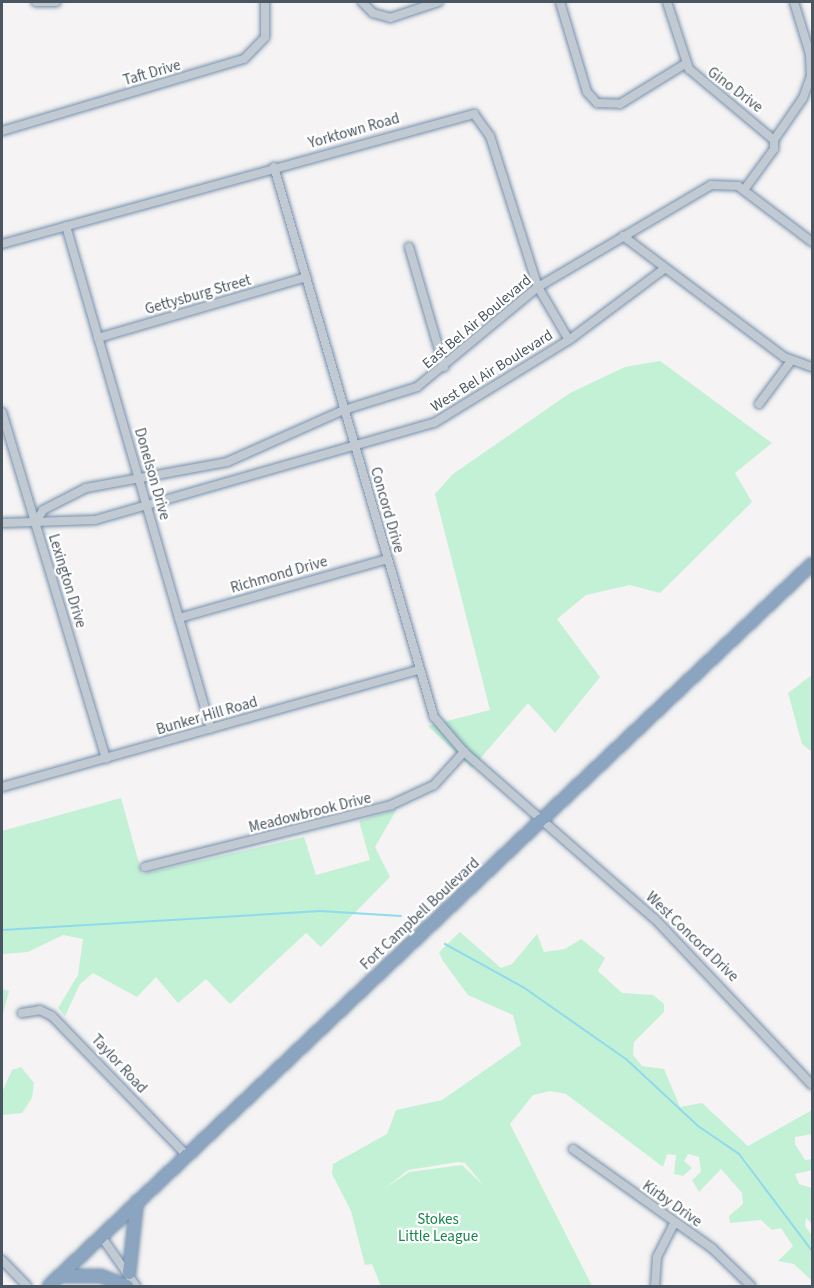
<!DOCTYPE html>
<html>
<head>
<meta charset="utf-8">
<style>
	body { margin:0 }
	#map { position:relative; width:814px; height:1288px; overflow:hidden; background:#f5f3f3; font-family:"Source Sans 3",sans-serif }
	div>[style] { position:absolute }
	.green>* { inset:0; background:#c3f1d5 }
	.stream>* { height:2px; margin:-1px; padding:0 1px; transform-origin:1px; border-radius:1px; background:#90daee }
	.roads { filter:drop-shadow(0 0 2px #7690ad) drop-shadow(0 0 2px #7690ad) }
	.minor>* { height:8px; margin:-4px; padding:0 4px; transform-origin:4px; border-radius:4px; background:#c1cad2 }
	.highway>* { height:12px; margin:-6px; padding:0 6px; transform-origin:6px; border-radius:6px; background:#8ba5c1 }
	span { translate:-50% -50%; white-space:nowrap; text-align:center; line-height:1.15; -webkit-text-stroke:4.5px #fff; paint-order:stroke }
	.street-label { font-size:15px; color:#4a5661 }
	.park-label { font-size:15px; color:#17864f }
	.frame { position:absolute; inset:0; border:3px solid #4a5661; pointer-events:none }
</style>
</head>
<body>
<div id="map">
	<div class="green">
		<div style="clip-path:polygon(660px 361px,772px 443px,735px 473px,752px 502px,660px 593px,630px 585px,586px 595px,557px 619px,600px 677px,555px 733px,528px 703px,472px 768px,428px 726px,490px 710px,435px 494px,453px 474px,570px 393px,625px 367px)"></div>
		<div style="clip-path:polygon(812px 675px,812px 752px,802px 744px,788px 693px)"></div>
		<div style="clip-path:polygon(121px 798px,142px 874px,304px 837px,316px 875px,370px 860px,359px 821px,397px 809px,375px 847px,390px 877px,321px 947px,306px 933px,230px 1004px,206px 979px,178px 1003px,156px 977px,137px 997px,93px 973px,80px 984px,65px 1016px,58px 1008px,78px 975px,83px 939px,63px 935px,28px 952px,2px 954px,2px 831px)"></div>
		<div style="clip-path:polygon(evenodd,460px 932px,501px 968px,512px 964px,537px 934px,544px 952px,565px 949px,581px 939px,605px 958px,598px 971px,622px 993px,653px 995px,664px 1004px,664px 1012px,634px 1042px,633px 1055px,642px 1066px,664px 1069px,680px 1107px,702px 1103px,748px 1146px,812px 1110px,812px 1134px,795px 1137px,795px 1144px,805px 1160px,812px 1159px,812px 1170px,795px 1174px,799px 1184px,812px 1188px,812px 1224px,806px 1218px,805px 1226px,812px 1236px,812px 1281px,794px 1264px,778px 1261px,793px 1246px,781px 1228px,772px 1230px,761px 1220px,730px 1223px,729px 1216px,743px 1204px,742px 1193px,721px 1169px,699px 1192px,692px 1180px,701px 1172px,699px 1157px,688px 1154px,684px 1161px,692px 1168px,683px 1176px,674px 1174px,676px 1155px,667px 1154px,663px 1167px,566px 1094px,550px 1091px,533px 1095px,510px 1124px,592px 1286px,381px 1286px,372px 1264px,365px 1265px,351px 1211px,332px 1174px,333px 1164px,387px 1134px,396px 1110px,442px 1100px,521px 1045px,513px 1015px,468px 995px,443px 961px,439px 952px,460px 932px,458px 1162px,465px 1163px,484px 1186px,462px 1165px,409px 1172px,384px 1189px,408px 1170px,458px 1162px)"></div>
		<div style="clip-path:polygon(2px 989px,9px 991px,2px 1018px)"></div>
		<div style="clip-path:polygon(21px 1067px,34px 1083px,32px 1098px,22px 1113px,2px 1115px,2px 1092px,12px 1070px)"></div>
	</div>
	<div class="stream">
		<div style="left:2px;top:930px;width:319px;rotate:-3.4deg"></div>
		<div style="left:320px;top:911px;width:81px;rotate:3.5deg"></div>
		<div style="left:445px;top:944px;width:89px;rotate:28.9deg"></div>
		<div style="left:523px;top:987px;width:126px;rotate:35deg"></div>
		<div style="left:626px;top:1059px;width:98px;rotate:42.9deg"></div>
		<div style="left:698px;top:1126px;width:50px;rotate:34.3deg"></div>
		<div style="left:739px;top:1154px;width:121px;rotate:53deg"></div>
	</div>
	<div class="roads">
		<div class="minor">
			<div style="left:36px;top:2px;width:20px"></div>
			<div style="left:362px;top:2px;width:16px;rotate:45deg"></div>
			<div style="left:373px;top:13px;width:18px;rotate:16deg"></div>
			<div style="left:390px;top:18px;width:51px;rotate:-18.4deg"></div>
			<div style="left:560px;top:2px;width:94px;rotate:73.3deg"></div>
			<div style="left:587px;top:92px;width:15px;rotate:48deg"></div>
			<div style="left:597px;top:103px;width:23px;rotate:2deg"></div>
			<div style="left:620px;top:104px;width:76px;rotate:-31.6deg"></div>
			<div style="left:667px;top:2px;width:71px;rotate:71.8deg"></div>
			<div style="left:689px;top:69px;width:111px;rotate:39.9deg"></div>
			<div style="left:774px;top:140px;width:9px;rotate:90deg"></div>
			<div style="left:774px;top:149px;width:51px;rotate:126.2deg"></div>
			<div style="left:2px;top:131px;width:252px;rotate:-16.6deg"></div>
			<div style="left:244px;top:59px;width:30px;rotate:-46deg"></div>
			<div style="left:265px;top:37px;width:35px;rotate:-90deg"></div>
			<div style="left:774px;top:140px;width:51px;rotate:-55.4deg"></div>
			<div style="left:803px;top:98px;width:23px;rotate:-70deg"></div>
			<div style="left:811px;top:76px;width:22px;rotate:-93deg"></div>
			<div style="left:810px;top:54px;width:54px;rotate:-107.1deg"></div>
			<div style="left:274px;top:167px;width:573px;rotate:73.78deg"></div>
			<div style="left:434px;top:717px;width:46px;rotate:49.4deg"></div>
			<div style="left:464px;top:752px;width:254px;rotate:41.2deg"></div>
			<div style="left:655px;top:919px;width:228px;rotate:46.6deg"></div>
			<div style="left:66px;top:226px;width:523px;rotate:73.92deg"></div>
			<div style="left:623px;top:236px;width:201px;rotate:36.9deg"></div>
			<div style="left:784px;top:357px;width:30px;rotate:20deg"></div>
			<div style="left:2px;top:244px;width:490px;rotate:-15.4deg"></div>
			<div style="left:474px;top:114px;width:27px;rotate:54deg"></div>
			<div style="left:490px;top:136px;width:158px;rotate:72.4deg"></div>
			<div style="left:538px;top:287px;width:61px;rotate:59.7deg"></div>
			<div style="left:409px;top:247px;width:125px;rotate:73.7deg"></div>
			<div style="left:98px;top:338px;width:217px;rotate:-16.3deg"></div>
			<div style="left:759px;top:404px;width:54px;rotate:-53.3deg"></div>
			<div style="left:2px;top:412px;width:362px;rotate:73.3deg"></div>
			<div style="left:2px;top:523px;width:93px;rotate:-1.8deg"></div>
			<div style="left:95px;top:520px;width:353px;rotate:-16deg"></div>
			<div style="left:434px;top:423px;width:158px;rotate:-31.6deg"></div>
			<div style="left:569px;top:340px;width:119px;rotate:-36.8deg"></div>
			<div style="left:35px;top:523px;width:15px;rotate:-58deg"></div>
			<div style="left:43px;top:510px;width:48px;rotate:-27.1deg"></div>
			<div style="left:86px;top:488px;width:143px;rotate:-10.4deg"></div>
			<div style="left:227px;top:462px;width:128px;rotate:-24deg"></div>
			<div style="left:344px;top:410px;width:77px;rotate:-17.5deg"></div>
			<div style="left:417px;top:387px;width:157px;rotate:-39.6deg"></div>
			<div style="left:538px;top:287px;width:201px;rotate:-30.5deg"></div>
			<div style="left:711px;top:185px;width:27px;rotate:2deg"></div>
			<div style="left:738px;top:186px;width:93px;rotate:37.1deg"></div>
			<div style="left:179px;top:618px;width:216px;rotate:-15.8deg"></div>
			<div style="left:2px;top:787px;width:433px;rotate:-15.7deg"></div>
			<div style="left:145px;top:867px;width:254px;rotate:-14.1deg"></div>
			<div style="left:391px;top:805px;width:47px;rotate:-24.9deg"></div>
			<div style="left:434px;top:785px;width:45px;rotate:-47.7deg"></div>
			<div style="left:22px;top:1013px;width:18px;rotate:-9deg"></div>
			<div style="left:40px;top:1010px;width:13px;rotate:27deg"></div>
			<div style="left:52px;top:1016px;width:193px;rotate:46deg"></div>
			<div style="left:573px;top:1149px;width:172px;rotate:35.5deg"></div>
			<div style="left:713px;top:1249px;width:53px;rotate:44.2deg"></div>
			<div style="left:101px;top:1236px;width:61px;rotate:55deg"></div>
			<div style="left:2px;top:1260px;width:36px;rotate:46deg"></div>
			<div style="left:655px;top:1286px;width:29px;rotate:-86deg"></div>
			<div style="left:657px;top:1257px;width:38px;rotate:-63deg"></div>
		</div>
		<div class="highway">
			<div style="left:129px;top:1273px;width:72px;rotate:-83.7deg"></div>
			<div style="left:59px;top:1276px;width:42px"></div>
			<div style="left:101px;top:1276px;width:28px;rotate:21deg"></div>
			<div style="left:49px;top:1286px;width:1050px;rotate:-43.42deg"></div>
		</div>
	</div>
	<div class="street-label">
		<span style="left:152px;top:73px;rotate:-16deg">Taft Drive</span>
		<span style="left:735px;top:90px;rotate:37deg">Gino Drive</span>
		<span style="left:354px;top:131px;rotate:-16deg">Yorktown Road</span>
		<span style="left:198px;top:295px;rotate:-16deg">Gettysburg Street</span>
		<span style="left:477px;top:322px;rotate:-40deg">East Bel Air Boulevard</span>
		<span style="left:492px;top:371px;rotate:-32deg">West Bel Air Boulevard</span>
		<span style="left:152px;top:474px;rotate:74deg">Donelson Drive</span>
		<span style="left:387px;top:510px;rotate:74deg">Concord Drive</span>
		<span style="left:279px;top:575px;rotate:-16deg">Richmond Drive</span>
		<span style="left:67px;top:581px;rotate:73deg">Lexington Drive</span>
		<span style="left:207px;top:716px;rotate:-16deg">Bunker Hill Road</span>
		<span style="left:310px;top:813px;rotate:-14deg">Meadowbrook Drive</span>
		<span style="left:420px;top:914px;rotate:-43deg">Fort Campbell Boulevard</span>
		<span style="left:692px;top:937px;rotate:44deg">West Concord Drive</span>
		<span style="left:119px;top:1064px;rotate:47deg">Taylor Road</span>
		<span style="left:672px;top:1204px;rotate:35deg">Kirby Drive</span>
	</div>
	<div class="park-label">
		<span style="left:438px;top:1228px">Stokes<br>Little League</span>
	</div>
	<div class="frame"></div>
</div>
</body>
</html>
